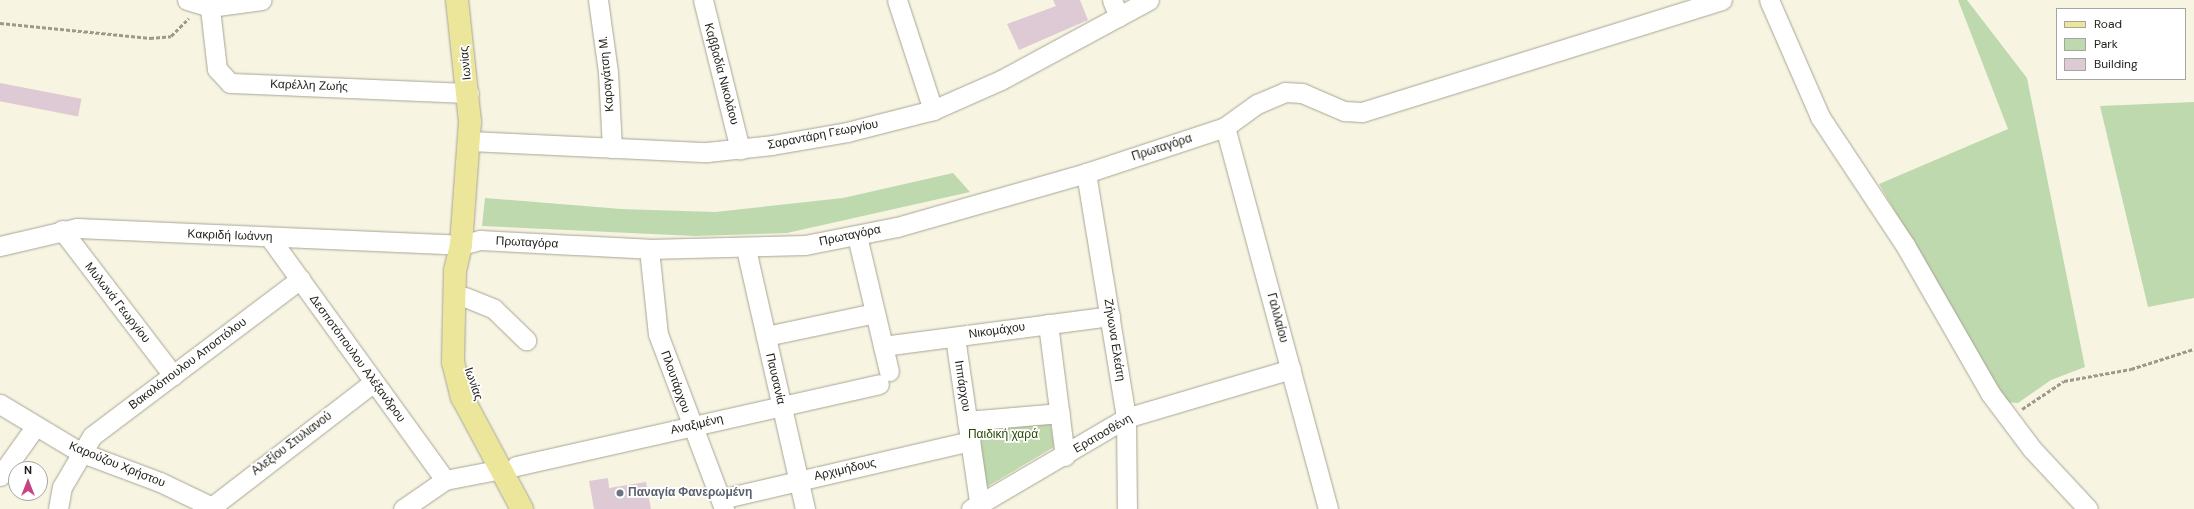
<!DOCTYPE html>
<html>
<head>
<meta charset="utf-8">
<style>
	body { margin:0 }
	#map { position:relative; width:2194px; height:509px; overflow:hidden; background:#f7f4e2; font-family:"DM Sans",sans-serif }
	div>[style] { position:absolute }
	.green>* { inset:0; background:#bfd9ae }
	.building>* { inset:0; background:#ddcad4; transform-origin:0 0 }
	.path>* { height:2.5px; margin-top:-1.25px; transform-origin:0; background:repeating-linear-gradient(90deg,#9d9a8d 0 4px,transparent 0 6px) }
	.roads { filter:drop-shadow(0 0 1px #a8a594) drop-shadow(0 0 1px #a8a594) }
	.minor>* { height:19px; margin:-9.5px; padding:0 9.5px; transform-origin:9.5px; border-radius:9.5px; background:#fff }
	.major>* { height:22px; margin:-11px; padding:0 11px; transform-origin:11px; border-radius:11px; background:#ece69a }
	.dots>* { width:11px; height:11px; translate:-50% -50%; box-sizing:border-box; border:2px solid #fff; border-radius:50% }
	span { translate:-50% -50%; white-space:nowrap; text-align:center; line-height:1.15; -webkit-text-stroke:3.5px #fff; paint-order:stroke }
	.street-label { font-size:12px; color:#1f1e17 }
	.park-label { font-size:12px; color:#274801 }
	.worship-label { font-size:12px; color:#5b616d; font-weight:700 }
	.left { translate:0 -50%; text-align:left }
	.legend { position:absolute; left:2056px; top:8px; width:130px; height:72px; box-sizing:border-box; background:#fff; border:1px solid #a5a5a2; margin:0; padding:5px 7px; list-style:none; font-size:12px; color:#1f1e17 }
	.legend li { display:flex; align-items:center; gap:8px; height:20px }
	.legend b { width:20px; border:1px solid #a5a5a2 }
	.north { position:absolute; left:8px; top:461px; width:40px; height:40px; box-sizing:border-box; background:#fff; border:1px solid #a5a5a2; border-radius:50%; rotate:0deg; font-size:11px; font-weight:700; line-height:16px; text-align:center; color:#1f1e17 }
	.north::after { content:''; display:block; margin:auto; width:14px; height:18px; background:#c84386; clip-path:polygon(50% 0,100% 100%,50% 72%,0 100%) }
</style>
</head>
<body>
<div id="map">
	<div class="green">
		<div style="clip-path:polygon(1958px 0,1967px 0,2027px 78px,2085px 367px,2051px 380px,2018px 403px,2006px 402px,1879px 184px,2008px 129px)"></div>
		<div style="clip-path:polygon(2194px 102px,2194px 298px,2148px 307px,2100px 106px)"></div>
		<div style="clip-path:polygon(953px 173px,970px 192px,787px 233px,695px 236px,482px 226px,485px 198px,621px 209px,715px 212px,843px 198px)"></div>
		<div style="clip-path:polygon(1050px 418px,1054px 447px,985px 488px,976px 424px)"></div>
	</div>
	<div class="building">
		<div style="clip-path:polygon(1053px 0,1080px 0,1088px 20px,1019px 50px,1007px 24px,1056px 6px)"></div>
		<div style="left:0;top:83px;width:83px;height:18px;rotate:11deg"></div>
		<div style="clip-path:polygon(608px 478px,609px 488px,646px 482px,651px 509px,594px 509px,589px 481px)"></div>
	</div>
	<div class="path">
		<div style="left:0;top:23px;width:151px;rotate:5.7deg"></div>
		<div style="left:150px;top:38px;width:21px;rotate:-5deg"></div>
		<div style="left:171px;top:36px;width:25px;rotate:-45deg"></div>
		<div style="left:2022px;top:409px;width:50px;rotate:-33.7deg"></div>
		<div style="left:2064px;top:381px;width:68px;rotate:-10.2deg"></div>
		<div style="left:2131px;top:369px;width:66px;rotate:-17.6deg"></div>
	</div>
	<div class="roads">
		<div class="minor">
			<div style="left:187px;top:0;width:24px;rotate:17deg"></div>
			<div style="left:210px;top:7px;width:52px;rotate:-7.7deg"></div>
			<div style="left:209px;top:0;width:69px;rotate:83.4deg"></div>
			<div style="left:217px;top:69px;width:19px;rotate:47deg"></div>
			<div style="left:230px;top:83px;width:239px;rotate:2.4deg"></div>
			<div style="left:598px;top:0;width:73px;rotate:82.1deg"></div>
			<div style="left:608px;top:72px;width:76px;rotate:87deg"></div>
			<div style="left:703px;top:0;width:154px;rotate:76.1deg"></div>
			<div style="left:897px;top:0;width:116px;rotate:71.9deg"></div>
			<div style="left:1112px;top:0;width:18px;rotate:68deg"></div>
			<div style="left:1769px;top:0;width:128px;rotate:66.4deg"></div>
			<div style="left:1820px;top:117px;width:154px;rotate:56.4deg"></div>
			<div style="left:1905px;top:245px;width:171px;rotate:60.1deg"></div>
			<div style="left:1990px;top:393px;width:70px;rotate:53.1deg"></div>
			<div style="left:2032px;top:449px;width:82px;rotate:47deg"></div>
			<div style="left:1225px;top:127px;width:396px;rotate:74.9deg"></div>
			<div style="left:470px;top:141px;width:237px;rotate:2.7deg"></div>
			<div style="left:707px;top:152px;width:65px;rotate:-6.1deg"></div>
			<div style="left:772px;top:145px;width:76px;rotate:-9.8deg"></div>
			<div style="left:847px;top:132px;width:89px;rotate:-14.3deg"></div>
			<div style="left:933px;top:110px;width:74px;rotate:-23.8deg"></div>
			<div style="left:1001px;top:80px;width:168px;rotate:-28.4deg"></div>
			<div style="left:1086px;top:173px;width:248px;rotate:80.7deg"></div>
			<div style="left:1126px;top:418px;width:91px;rotate:89.4deg"></div>
			<div style="left:62px;top:230px;width:183px;rotate:52.6deg"></div>
			<div style="left:857px;top:236px;width:139px;rotate:76.7deg"></div>
			<div style="left:270px;top:238px;width:299px;rotate:54.1deg"></div>
			<div style="left:0;top:246px;width:79px;rotate:-13.2deg"></div>
			<div style="left:77px;top:228px;width:384px;rotate:2.5deg"></div>
			<div style="left:461px;top:245px;width:20px;rotate:-15deg"></div>
			<div style="left:480px;top:240px;width:169px;rotate:3deg"></div>
			<div style="left:649px;top:249px;width:156px;rotate:-1.5deg"></div>
			<div style="left:805px;top:245px;width:94px;rotate:-11.1deg"></div>
			<div style="left:897px;top:227px;width:197px;rotate:-15.9deg"></div>
			<div style="left:1086px;top:173px;width:146px;rotate:-18.3deg"></div>
			<div style="left:1225px;top:127px;width:39px;rotate:-36deg"></div>
			<div style="left:1257px;top:104px;width:30px;rotate:-23deg"></div>
			<div style="left:1285px;top:92px;width:17px;rotate:3deg"></div>
			<div style="left:1302px;top:93px;width:46px;rotate:23.2deg"></div>
			<div style="left:1344px;top:111px;width:18px;rotate:3deg"></div>
			<div style="left:1362px;top:112px;width:377px;rotate:-17.3deg"></div>
			<div style="left:649px;top:249px;width:85px;rotate:84deg"></div>
			<div style="left:658px;top:334px;width:187px;rotate:69.3deg"></div>
			<div style="left:746px;top:249px;width:267px;rotate:77.2deg"></div>
			<div style="left:465px;top:297px;width:31px;rotate:22deg"></div>
			<div style="left:494px;top:309px;width:45px;rotate:44.1deg"></div>
			<div style="left:1048px;top:324px;width:133px;rotate:82.7deg"></div>
			<div style="left:766px;top:336px;width:111px;rotate:-11.9deg"></div>
			<div style="left:955px;top:337px;width:174px;rotate:81.7deg"></div>
			<div style="left:883px;top:346px;width:229px;rotate:-7.5deg"></div>
			<div style="left:0;top:404px;width:93px;rotate:31deg"></div>
			<div style="left:80px;top:452px;width:85px;rotate:20.6deg"></div>
			<div style="left:160px;top:482px;width:62px;rotate:25.7deg"></div>
			<div style="left:967px;top:421px;width:93px;rotate:-4.9deg"></div>
			<div style="left:516px;top:466px;width:372px;rotate:-12.7deg"></div>
			<div style="left:0;top:476px;width:60px;rotate:-54.5deg"></div>
			<div style="left:721px;top:499px;width:256px;rotate:-13.1deg"></div>
			<div style="left:58px;top:509px;width:22px;rotate:-80deg"></div>
			<div style="left:62px;top:487px;width:59px;rotate:-59.5deg"></div>
			<div style="left:92px;top:436px;width:261px;rotate:-37deg"></div>
			<div style="left:209px;top:509px;width:208px;rotate:-37.6deg"></div>
			<div style="left:403px;top:509px;width:51px;rotate:-34.6deg"></div>
			<div style="left:445px;top:480px;width:58px;rotate:-10.9deg"></div>
			<div style="left:971px;top:509px;width:180px;rotate:-30.4deg"></div>
			<div style="left:1126px;top:418px;width:172px;rotate:-16.5deg"></div>
		</div>
		<div class="major">
			<div style="left:457px;top:0;width:123px;rotate:83.9deg"></div>
			<div style="left:470px;top:122px;width:123px;rotate:94.2deg"></div>
			<div style="left:461px;top:245px;width:27px;rotate:103deg"></div>
			<div style="left:455px;top:271px;width:91px;rotate:91.3deg"></div>
			<div style="left:453px;top:362px;width:36px;rotate:76deg"></div>
			<div style="left:462px;top:397px;width:127px;rotate:61.8deg"></div>
		</div>
	</div>
	<div class="dots">
		<div style="left:620px;top:493px;background:#6b7280"></div>
	</div>
	<div class="street-label">
		<span style="left:466px;top:63px;rotate:-96deg">Ιωνίας</span>
		<span style="left:607px;top:74px;rotate:-95deg">Καραγάτση Μ.</span>
		<span style="left:721px;top:74px;rotate:75deg">Καββαδία Νικολάου</span>
		<span style="left:309px;top:86px;rotate:2deg">Καρέλλη Ζωής</span>
		<span style="left:823px;top:135px;rotate:-11deg">Σαραντάρη Γεωργίου</span>
		<span style="left:1162px;top:148px;rotate:-18deg">Πρωταγόρα</span>
		<span style="left:230px;top:236px;rotate:2deg">Κακριδή Ιωάννη</span>
		<span style="left:850px;top:236px;rotate:-12deg">Πρωταγόρα</span>
		<span style="left:527px;top:243px;rotate:3deg">Πρωταγόρα</span>
		<span style="left:117px;top:303px;rotate:52deg">Μυλωνά Γεωργίου</span>
		<span style="left:1277px;top:318px;rotate:75deg">Γαλιλαίου</span>
		<span style="left:997px;top:331px;rotate:-8deg">Νικομάχου</span>
		<span style="left:1114px;top:340px;rotate:81deg">Ζήνωνα Ελεάτη</span>
		<span style="left:357px;top:359px;rotate:54deg">Δεσποτόπουλου Αλέξανδρου</span>
		<span style="left:188px;top:364px;rotate:-37deg">Βακαλόπουλου Αποστόλου</span>
		<span style="left:775px;top:379px;rotate:77deg">Παυσανία</span>
		<span style="left:675px;top:382px;rotate:70deg">Πλουτάρχου</span>
		<span style="left:473px;top:384px;rotate:71deg">Ιωνίας</span>
		<span style="left:962px;top:386px;rotate:81deg">Ιππάρχου</span>
		<span style="left:697px;top:425px;rotate:-13deg">Αναξιμένη</span>
		<span style="left:1103px;top:434px;rotate:-30deg">Ερατοσθένη</span>
		<span style="left:292px;top:444px;rotate:-37deg">Αλεξίου Στυλιανού</span>
		<span style="left:117px;top:465px;rotate:22deg">Καρούζου Χρήστου</span>
		<span style="left:845px;top:470px;rotate:-13deg">Αρχιμήδους</span>
	</div>
	<div class="park-label">
		<span style="left:1003px;top:435px">Παιδική χαρά</span>
	</div>
	<div class="worship-label">
		<span class="left" style="left:628px;top:493px">Παναγία Φανερωμένη</span>
	</div>
	<ul class="legend">
	<li><b style="height:5px;background:#ece69a"></b>Road</li>
	<li><b style="height:11px;background:#bfd9ae"></b>Park</li>
	<li><b style="height:11px;background:#ddcad4"></b>Building</li>
	</ul>
	<div class="north">N</div>
</div>
</body>
</html>
